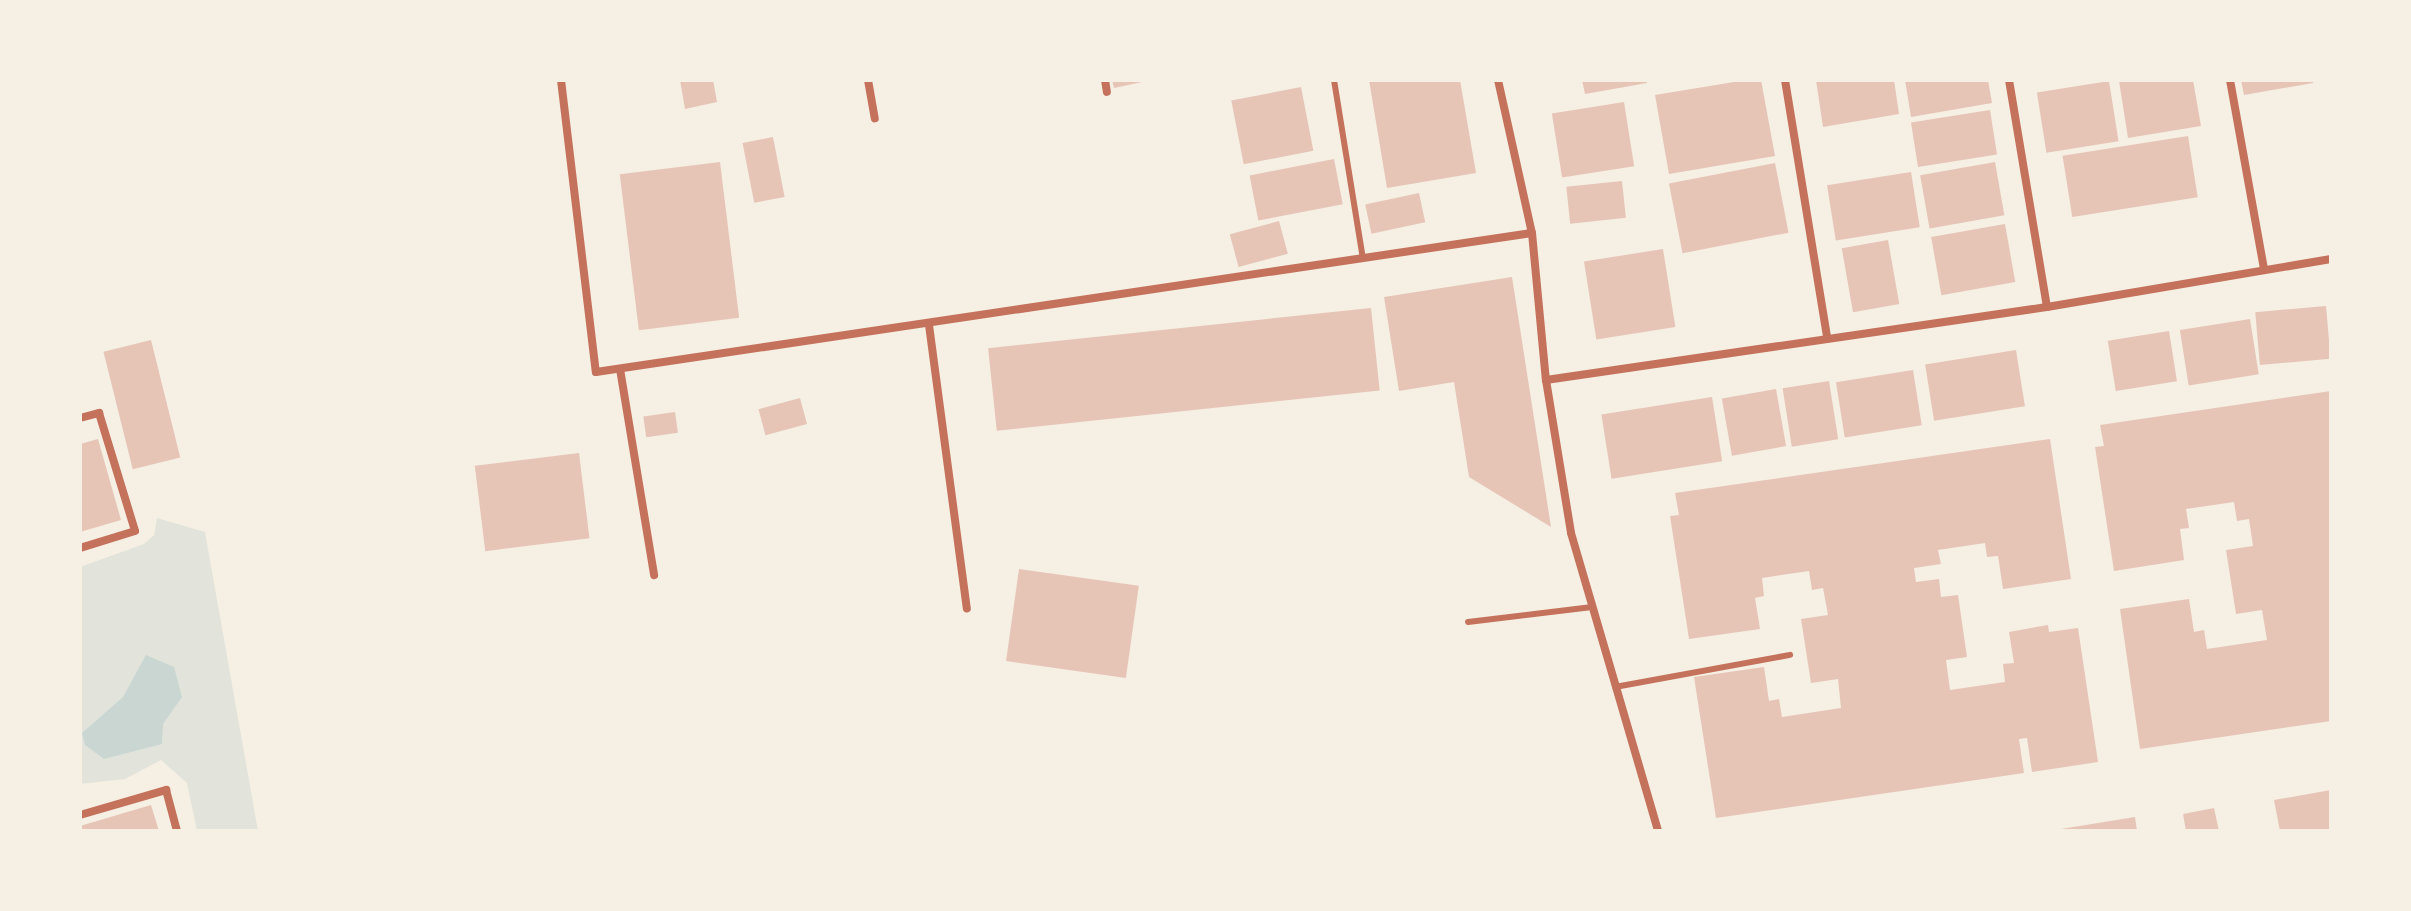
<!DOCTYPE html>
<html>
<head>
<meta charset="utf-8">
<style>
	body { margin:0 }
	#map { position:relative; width:2411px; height:911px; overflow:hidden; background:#f6efe4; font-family:Inter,sans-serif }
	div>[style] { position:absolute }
	.green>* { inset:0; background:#e2e4dc }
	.water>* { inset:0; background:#c9d6d2 }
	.building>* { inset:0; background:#e6c5b7; transform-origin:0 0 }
	.service>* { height:6px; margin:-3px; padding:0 3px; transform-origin:3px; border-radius:3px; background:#c5725c }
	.minor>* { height:8px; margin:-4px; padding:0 4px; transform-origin:4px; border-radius:4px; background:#c5725c }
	span { translate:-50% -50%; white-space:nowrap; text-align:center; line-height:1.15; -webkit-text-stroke:7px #f6efe4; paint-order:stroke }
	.frame { position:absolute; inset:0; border:82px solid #f6efe4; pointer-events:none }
</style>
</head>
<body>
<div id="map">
	<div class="green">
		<div style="clip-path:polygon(157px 518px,205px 532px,258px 831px,197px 831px,187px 783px,161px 760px,125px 779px,80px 784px,80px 567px,144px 544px,154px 535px)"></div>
	</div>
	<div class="water">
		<div style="clip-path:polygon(146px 655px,174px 667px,182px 697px,163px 724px,162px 744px,104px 759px,85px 745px,82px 733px,123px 697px)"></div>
	</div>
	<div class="building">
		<div style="clip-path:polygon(680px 80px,713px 80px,717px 102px,685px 109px)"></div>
		<div style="clip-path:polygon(1112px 80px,1147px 80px,1147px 81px,1114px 88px)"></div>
		<div style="clip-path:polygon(1369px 80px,1460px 80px,1476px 173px,1387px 188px)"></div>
		<div style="clip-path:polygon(1582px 80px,1647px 80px,1647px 83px,1585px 94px)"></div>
		<div style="clip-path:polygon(1746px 80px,1761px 80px,1775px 156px,1669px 174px,1655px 95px)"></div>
		<div style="clip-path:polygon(1816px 80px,1894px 80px,1899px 114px,1823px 127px)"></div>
		<div style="clip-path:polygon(1905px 80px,1988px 80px,1992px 103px,1911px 117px)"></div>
		<div style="clip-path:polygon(2193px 80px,2201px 126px,2128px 138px,2119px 81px)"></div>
		<div style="clip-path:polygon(2241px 80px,2313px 80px,2313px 83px,2244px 95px)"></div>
		<div style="left:2109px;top:81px;width:61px;height:73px;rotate:81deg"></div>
		<div style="left:1301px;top:87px;width:65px;height:71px;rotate:79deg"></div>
		<div style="left:1624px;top:102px;width:65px;height:73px;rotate:81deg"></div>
		<div style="left:1990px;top:110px;width:45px;height:80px;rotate:81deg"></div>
		<div style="left:2188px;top:136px;width:62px;height:127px;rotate:81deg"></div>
		<div style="left:773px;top:137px;width:61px;height:31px;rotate:79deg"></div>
		<div style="left:1334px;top:159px;width:46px;height:86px;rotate:79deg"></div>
		<div style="left:720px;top:162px;width:157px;height:101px;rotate:83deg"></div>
		<div style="left:1995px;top:162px;width:54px;height:76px;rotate:80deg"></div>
		<div style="left:1775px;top:163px;width:71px;height:108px;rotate:79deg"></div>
		<div style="left:1911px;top:172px;width:56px;height:85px;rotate:81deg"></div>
		<div style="left:1622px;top:181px;width:37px;height:56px;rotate:84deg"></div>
		<div style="left:1419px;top:193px;width:30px;height:55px;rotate:78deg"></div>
		<div style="left:1279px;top:221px;width:34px;height:51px;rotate:75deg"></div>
		<div style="left:2005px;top:224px;width:59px;height:75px;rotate:80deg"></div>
		<div style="left:1888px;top:240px;width:65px;height:47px;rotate:80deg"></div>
		<div style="left:1663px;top:249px;width:79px;height:80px;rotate:81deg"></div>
		<div style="clip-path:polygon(1512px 277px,1551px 527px,1469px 477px,1454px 382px,1399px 391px,1384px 297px)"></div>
		<div style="left:2326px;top:306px;width:53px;height:71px;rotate:85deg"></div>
		<div style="left:1371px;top:308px;width:83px;height:385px;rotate:84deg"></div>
		<div style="left:2250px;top:319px;width:56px;height:71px;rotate:81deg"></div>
		<div style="left:2169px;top:331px;width:51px;height:62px;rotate:81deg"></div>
		<div style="left:151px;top:340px;width:121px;height:49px;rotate:76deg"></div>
		<div style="left:2016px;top:350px;width:57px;height:92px;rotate:81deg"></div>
		<div style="left:1913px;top:370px;width:56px;height:78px;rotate:81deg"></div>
		<div style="left:1829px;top:381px;width:59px;height:47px;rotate:81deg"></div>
		<div style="left:1776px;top:389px;width:58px;height:55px;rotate:80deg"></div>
		<div style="clip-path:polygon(2331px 391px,2331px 721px,2140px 749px,2120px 609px,2189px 599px,2194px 632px,2204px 630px,2207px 649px,2267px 640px,2262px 610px,2236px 614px,2226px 550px,2253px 546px,2249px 519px,2237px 521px,2234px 502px,2186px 509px,2189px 528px,2180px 529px,2184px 560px,2114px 571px,2095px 447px,2104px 446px,2100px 425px)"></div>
		<div style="left:1712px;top:397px;width:65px;height:112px;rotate:81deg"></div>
		<div style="left:800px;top:398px;width:27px;height:43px;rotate:75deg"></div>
		<div style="left:675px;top:412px;width:21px;height:32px;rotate:82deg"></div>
		<div style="clip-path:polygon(98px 439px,121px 520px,80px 532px,80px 444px)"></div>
		<div style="clip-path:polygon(2050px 439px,2071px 579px,2003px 589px,1998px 556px,1987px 557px,1985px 543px,1938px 550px,1941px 564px,1914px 568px,1916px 582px,1939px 579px,1941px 597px,1958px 595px,1967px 657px,1946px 660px,1950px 690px,2005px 682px,2003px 664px,2014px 663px,2009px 632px,2048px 625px,2049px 632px,2078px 628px,2098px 762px,2032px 772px,2027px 738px,2019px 739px,2024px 773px,1716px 818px,1694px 677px,1764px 667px,1769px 701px,1779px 699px,1782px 717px,1841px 708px,1838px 679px,1811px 683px,1801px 619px,1828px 615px,1823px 588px,1812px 590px,1809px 571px,1762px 578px,1764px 596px,1755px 598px,1760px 629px,1689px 639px,1670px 516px,1679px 515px,1675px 493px)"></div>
		<div style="left:579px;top:453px;width:86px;height:105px;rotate:83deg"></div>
		<div style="left:1019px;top:569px;width:121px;height:93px;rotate:8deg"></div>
		<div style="clip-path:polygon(2331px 790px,2331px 831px,2280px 831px,2274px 800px)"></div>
		<div style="clip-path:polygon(151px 805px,159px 831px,80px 831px,80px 826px)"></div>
		<div style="clip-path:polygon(2214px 808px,2219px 831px,2186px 831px,2183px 814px)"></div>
		<div style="clip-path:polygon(2135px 817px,2137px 831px,2061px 831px,2061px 829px)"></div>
	</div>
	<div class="service">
		<div style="left:1334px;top:80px;width:181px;rotate:80.8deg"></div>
		<div style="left:1468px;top:622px;width:125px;rotate:-6.9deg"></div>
		<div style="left:1615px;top:687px;width:178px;rotate:-10.4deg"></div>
	</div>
	<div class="minor">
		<div style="left:561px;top:80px;width:294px;rotate:83.2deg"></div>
		<div style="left:596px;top:372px;width:946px;rotate:-8.45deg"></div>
		<div style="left:868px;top:80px;width:39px;rotate:80deg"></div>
		<div style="left:1105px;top:80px;width:12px;rotate:81deg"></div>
		<div style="left:1498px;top:80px;width:157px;rotate:77.5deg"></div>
		<div style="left:1532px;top:233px;width:148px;rotate:84.6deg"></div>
		<div style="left:1546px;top:380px;width:155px;rotate:80.7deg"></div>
		<div style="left:1571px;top:533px;width:310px;rotate:73.7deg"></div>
		<div style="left:1785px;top:80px;width:260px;rotate:80.7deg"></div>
		<div style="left:2009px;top:80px;width:230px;rotate:80.5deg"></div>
		<div style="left:2230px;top:80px;width:192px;rotate:79.8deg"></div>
		<div style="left:929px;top:325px;width:286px;rotate:82.4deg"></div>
		<div style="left:620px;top:369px;width:209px;rotate:80.6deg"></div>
		<div style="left:1546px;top:380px;width:506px;rotate:-8.29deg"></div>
		<div style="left:2047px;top:307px;width:288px;rotate:-9.6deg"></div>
		<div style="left:80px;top:418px;width:20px;rotate:-15deg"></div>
		<div style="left:99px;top:413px;width:123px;rotate:73deg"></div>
		<div style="left:135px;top:531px;width:58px;rotate:162.8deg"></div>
		<div style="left:80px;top:815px;width:90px;rotate:-16.2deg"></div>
		<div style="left:166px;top:790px;width:42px;rotate:75deg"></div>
	</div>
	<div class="frame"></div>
</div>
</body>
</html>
